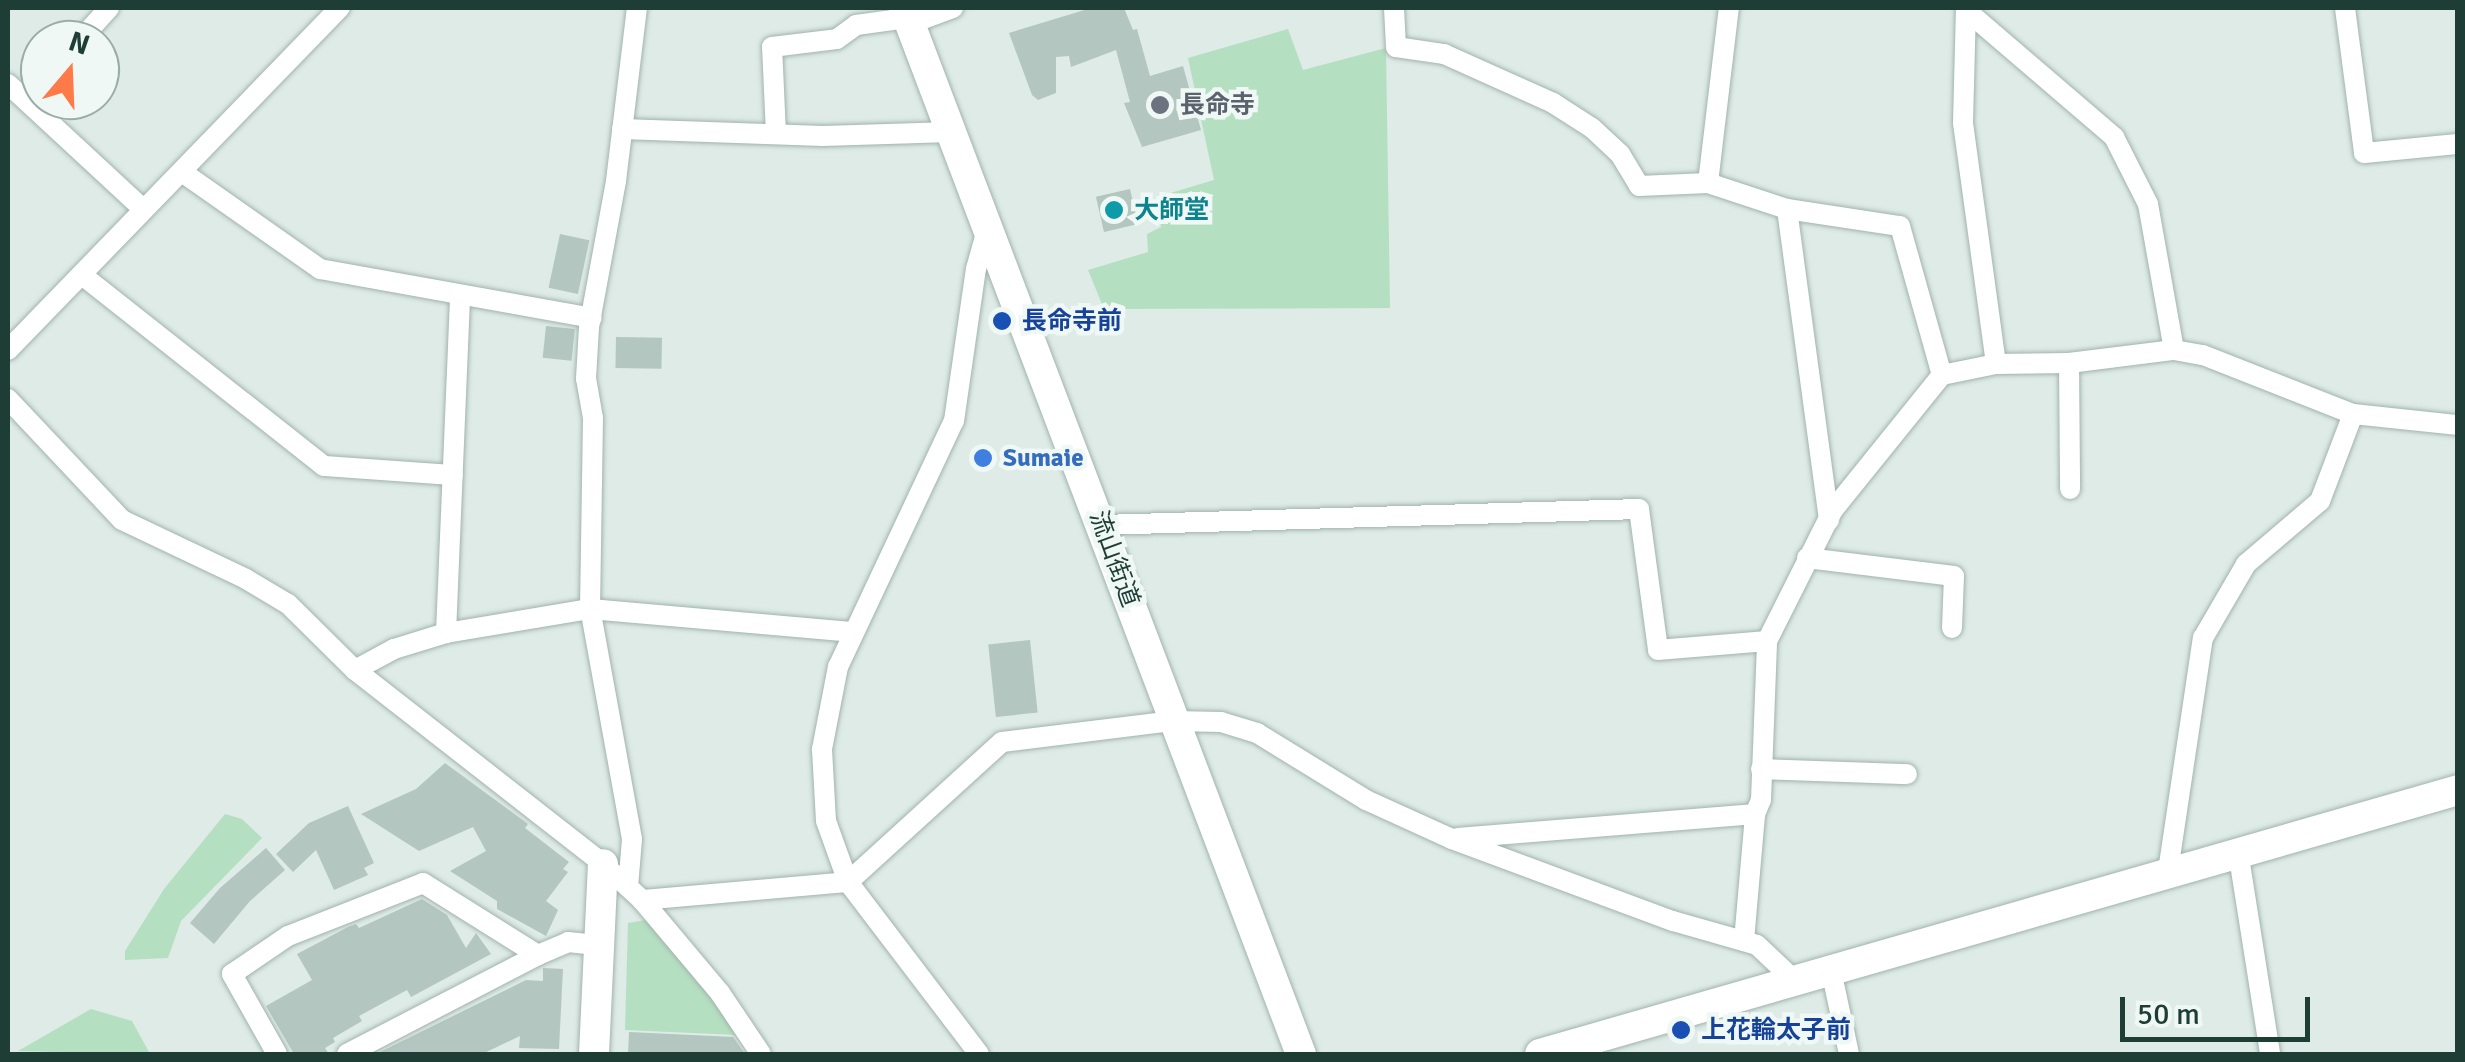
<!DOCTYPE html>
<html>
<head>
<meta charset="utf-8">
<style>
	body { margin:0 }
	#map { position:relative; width:2465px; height:1062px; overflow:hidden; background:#deebe6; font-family:Signika,"Noto Sans JP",sans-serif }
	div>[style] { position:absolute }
	.green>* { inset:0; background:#b5dfc1 }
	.building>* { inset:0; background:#b3c6bf; transform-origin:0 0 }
	.roads { filter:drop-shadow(0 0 2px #a1b3ad) drop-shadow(0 0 2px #a1b3ad) }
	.street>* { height:20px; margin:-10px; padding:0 10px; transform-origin:10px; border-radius:10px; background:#fff }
	.secondary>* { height:30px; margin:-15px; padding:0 15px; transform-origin:15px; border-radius:15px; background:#fff }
	.dots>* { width:28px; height:28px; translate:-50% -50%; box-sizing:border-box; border:5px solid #eff8f4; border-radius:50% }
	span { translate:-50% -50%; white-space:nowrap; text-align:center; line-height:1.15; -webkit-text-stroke:9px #eff8f4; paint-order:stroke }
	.worship-label { font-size:25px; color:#5b616d; font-weight:700 }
	.left { translate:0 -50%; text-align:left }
	.culture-label { font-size:25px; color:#0d838f; font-weight:700 }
	.transit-label { font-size:25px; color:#164399; font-weight:700 }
	.shop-label { font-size:25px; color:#366cbe; font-weight:700 }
	.street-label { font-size:25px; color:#1e3d35 }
	.frame { position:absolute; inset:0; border:10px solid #1e3d35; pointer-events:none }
	.north { position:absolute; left:20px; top:20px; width:100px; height:100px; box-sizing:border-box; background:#eff8f4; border:2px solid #9bada8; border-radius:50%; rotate:19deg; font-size:28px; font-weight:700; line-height:40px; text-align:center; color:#1e3d35 }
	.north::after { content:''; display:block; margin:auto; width:35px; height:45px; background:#fe7b49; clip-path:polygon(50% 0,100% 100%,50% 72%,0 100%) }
	.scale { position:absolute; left:2120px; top:997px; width:190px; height:45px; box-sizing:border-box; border:5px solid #1e3d35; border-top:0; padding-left:12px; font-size:30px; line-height:35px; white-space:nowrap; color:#1e3d35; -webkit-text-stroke:8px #eff8f4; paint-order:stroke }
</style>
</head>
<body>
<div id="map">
	<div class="green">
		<div style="clip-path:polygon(1288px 29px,1303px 70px,1386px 48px,1390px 308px,1104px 309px,1088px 270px,1148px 252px,1147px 234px,1161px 227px,1157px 197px,1214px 180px,1188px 58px)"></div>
		<div style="clip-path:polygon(225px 814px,242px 819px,262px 838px,181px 921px,168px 958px,125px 960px,125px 951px,164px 889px)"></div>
		<div style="clip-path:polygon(646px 920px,709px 992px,738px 1035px,625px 1030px,628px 923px)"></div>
		<div style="clip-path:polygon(91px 1009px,132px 1021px,150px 1054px,18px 1051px)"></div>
	</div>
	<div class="building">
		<div style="clip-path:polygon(1091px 8px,1124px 8px,1133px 30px,1137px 29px,1150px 76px,1183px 66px,1201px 130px,1142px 147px,1124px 103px,1130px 102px,1116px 50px,1071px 67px,1069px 56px,1056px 57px,1056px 93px,1038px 100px,1032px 95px,1009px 33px)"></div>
		<div style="left:1130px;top:189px;width:36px;height:35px;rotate:77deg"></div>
		<div style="left:560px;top:234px;width:30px;height:55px;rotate:12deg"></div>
		<div style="left:546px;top:326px;width:29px;height:32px;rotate:6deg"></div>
		<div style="left:616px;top:337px;width:46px;height:31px;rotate:1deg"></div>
		<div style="left:1030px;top:640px;width:73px;height:42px;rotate:84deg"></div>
		<div style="clip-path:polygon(445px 763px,528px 824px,525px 828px,569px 862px,563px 869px,568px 872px,546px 901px,558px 910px,546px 936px,497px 909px,497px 901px,450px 871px,486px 851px,473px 827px,419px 851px,361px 814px,416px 789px)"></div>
		<div style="clip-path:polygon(348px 806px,374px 863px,364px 868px,368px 875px,334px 890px,316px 850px,293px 872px,276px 854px,309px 823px)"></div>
		<div style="clip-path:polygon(266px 848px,285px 870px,250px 901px,214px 944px,190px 923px,220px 888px)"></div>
		<div style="clip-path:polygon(422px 899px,447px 915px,466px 948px,476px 933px,491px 954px,411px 997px,407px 990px,359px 1016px,362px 1021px,333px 1038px,335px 1042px,325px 1048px,329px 1054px,294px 1054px,266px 1006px,312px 980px,297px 954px,348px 927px,356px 924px,359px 928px)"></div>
		<div style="clip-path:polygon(543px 968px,563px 969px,559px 1049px,519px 1048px,520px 1036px,482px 1054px,376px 1054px,526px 980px,543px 981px)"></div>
		<div style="clip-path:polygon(629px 1032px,733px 1037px,745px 1054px,628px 1054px)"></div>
	</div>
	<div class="roads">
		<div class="street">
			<div style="left:1394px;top:8px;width:39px;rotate:87deg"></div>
			<div style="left:1396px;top:47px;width:49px;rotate:8.3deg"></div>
			<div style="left:1444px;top:54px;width:120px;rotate:24.2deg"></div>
			<div style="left:1553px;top:103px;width:46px;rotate:32.7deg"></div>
			<div style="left:1592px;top:128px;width:38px;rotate:43deg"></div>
			<div style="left:1620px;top:154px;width:37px;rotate:59deg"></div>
			<div style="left:1639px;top:186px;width:69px;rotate:-2.5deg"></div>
			<div style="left:1708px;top:183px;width:83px;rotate:18.2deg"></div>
			<div style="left:1787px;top:209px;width:114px;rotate:8.6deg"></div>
			<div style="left:1900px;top:226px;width:155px;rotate:74.3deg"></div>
			<div style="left:1966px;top:8px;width:115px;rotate:91.5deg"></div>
			<div style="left:1963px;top:123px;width:243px;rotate:82.2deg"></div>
			<div style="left:2345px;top:8px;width:146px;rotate:82.5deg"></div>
			<div style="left:2364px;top:153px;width:94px;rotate:-5.5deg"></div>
			<div style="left:1967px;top:11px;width:194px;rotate:40.6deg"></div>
			<div style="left:2114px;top:137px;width:75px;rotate:63.1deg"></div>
			<div style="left:2148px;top:204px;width:148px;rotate:79.9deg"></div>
			<div style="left:910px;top:24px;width:46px;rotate:-20.4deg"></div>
			<div style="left:80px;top:40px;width:43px;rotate:-47.8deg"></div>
			<div style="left:8px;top:84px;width:184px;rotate:42.8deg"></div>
			<div style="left:622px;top:129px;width:201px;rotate:2deg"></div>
			<div style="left:823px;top:136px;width:128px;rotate:-1.8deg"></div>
			<div style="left:776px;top:134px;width:87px;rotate:-92.6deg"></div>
			<div style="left:772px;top:47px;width:65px;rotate:-7deg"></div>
			<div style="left:837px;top:39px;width:24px;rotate:-36deg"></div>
			<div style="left:856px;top:25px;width:52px;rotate:-7.7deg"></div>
			<div style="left:182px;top:172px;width:169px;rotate:35.1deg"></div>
			<div style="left:320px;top:269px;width:276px;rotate:10.2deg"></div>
			<div style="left:1708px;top:183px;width:176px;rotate:-83.2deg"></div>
			<div style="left:1787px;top:209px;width:314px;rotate:82.3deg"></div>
			<div style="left:82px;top:275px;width:308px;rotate:38.3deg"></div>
			<div style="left:324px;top:466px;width:129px;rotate:4deg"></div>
			<div style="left:8px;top:350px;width:477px;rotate:-45.9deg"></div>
			<div style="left:2069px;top:363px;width:126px;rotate:89.5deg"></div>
			<div style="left:8px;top:399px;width:166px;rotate:46.7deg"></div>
			<div style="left:122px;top:520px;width:137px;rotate:25.4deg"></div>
			<div style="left:246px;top:579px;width:49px;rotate:30.8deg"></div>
			<div style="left:288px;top:604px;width:94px;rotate:44.6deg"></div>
			<div style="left:355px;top:670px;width:315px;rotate:38deg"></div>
			<div style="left:603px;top:864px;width:53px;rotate:42.7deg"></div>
			<div style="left:642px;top:900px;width:121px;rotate:50deg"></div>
			<div style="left:720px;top:993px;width:73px;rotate:56.1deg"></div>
			<div style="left:1101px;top:525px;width:538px;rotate:-1.7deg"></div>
			<div style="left:1639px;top:509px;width:142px;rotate:82.3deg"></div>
			<div style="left:1658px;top:650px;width:109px;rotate:-4.7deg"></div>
			<div style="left:1807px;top:558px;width:148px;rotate:7deg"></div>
			<div style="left:1954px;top:576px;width:52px;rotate:92.2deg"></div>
			<div style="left:446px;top:633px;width:338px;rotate:-87.6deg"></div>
			<div style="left:355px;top:670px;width:44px;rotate:-28.3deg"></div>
			<div style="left:394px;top:649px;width:54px;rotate:-17.1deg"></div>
			<div style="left:446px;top:633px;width:146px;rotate:-9.5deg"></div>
			<div style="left:590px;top:609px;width:265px;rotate:5deg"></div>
			<div style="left:1761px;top:769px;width:146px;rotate:2deg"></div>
			<div style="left:1458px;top:838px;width:298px;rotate:-4.6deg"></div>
			<div style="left:2238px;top:851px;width:206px;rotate:81deg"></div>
			<div style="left:2168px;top:871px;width:236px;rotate:-81.5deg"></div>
			<div style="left:2203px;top:638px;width:86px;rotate:-59.8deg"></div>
			<div style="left:2246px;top:564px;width:97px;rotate:-40.4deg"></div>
			<div style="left:2320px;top:501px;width:93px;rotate:-69.2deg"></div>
			<div style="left:628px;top:887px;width:48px;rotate:-85.2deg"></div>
			<div style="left:632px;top:839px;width:234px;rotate:-100.3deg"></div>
			<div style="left:590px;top:609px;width:191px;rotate:-89.1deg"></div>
			<div style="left:593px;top:418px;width:40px;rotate:-100deg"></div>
			<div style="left:586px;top:379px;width:52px;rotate:-86.7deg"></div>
			<div style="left:589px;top:327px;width:148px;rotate:-79.5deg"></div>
			<div style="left:616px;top:181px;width:174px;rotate:-83.1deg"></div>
			<div style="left:642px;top:900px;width:207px;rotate:-5deg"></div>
			<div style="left:848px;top:882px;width:208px;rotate:-42.3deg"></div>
			<div style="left:1002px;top:742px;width:173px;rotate:-7deg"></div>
			<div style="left:1174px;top:721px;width:47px;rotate:1.2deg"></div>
			<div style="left:1221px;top:722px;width:38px;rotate:17deg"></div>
			<div style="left:1257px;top:733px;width:128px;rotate:31.6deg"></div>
			<div style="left:1366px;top:800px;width:94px;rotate:24.4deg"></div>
			<div style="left:1452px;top:839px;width:236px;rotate:20.4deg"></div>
			<div style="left:1673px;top:921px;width:87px;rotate:15.9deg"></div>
			<div style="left:1757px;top:945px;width:51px;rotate:43.4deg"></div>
			<div style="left:1744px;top:941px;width:127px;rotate:-85deg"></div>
			<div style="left:1755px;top:814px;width:15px;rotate:-67deg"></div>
			<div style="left:1761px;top:800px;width:159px;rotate:-87.8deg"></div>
			<div style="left:1767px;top:641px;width:147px;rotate:-63.3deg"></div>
			<div style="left:1833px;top:510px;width:174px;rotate:-51.1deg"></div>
			<div style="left:1942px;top:375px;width:55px;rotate:-11.5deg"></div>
			<div style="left:1996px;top:364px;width:73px;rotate:-0.8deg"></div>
			<div style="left:2069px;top:363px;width:106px;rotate:-7.1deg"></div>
			<div style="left:2174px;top:350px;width:29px;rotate:10deg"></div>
			<div style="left:2203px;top:355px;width:161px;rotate:21.5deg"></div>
			<div style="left:2353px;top:414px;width:106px;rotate:6deg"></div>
			<div style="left:1831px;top:970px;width:86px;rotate:77.9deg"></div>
			<div style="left:277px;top:1054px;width:92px;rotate:-119.4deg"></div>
			<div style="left:232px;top:974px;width:68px;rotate:-34.2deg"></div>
			<div style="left:288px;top:936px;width:145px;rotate:-21.4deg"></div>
			<div style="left:423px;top:883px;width:136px;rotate:32.1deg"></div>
			<div style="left:347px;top:1054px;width:215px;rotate:-27.4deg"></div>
			<div style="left:538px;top:955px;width:33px;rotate:-23deg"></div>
			<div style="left:568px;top:942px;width:31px;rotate:6deg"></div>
			<div style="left:979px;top:1054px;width:216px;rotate:-127.3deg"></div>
			<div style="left:848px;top:882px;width:65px;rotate:-109.8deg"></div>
			<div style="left:826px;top:821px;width:72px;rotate:-93.2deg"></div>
			<div style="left:822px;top:749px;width:84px;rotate:-79deg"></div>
			<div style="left:838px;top:667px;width:272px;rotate:-64.8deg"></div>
			<div style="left:954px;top:421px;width:154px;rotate:-81.8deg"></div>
			<div style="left:976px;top:269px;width:45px;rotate:-74.4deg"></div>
		</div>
		<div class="secondary">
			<div style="left:904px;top:8px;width:1119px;rotate:69.22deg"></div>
			<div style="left:594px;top:1054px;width:190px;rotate:-87.3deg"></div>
			<div style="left:1540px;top:1054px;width:955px;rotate:-16.04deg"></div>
		</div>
	</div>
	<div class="dots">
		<div style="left:1160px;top:105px;background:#6b7280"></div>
		<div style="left:1114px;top:210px;background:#0f9aa8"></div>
		<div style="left:1002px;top:321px;background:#1a4fb4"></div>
		<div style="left:983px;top:458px;background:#3f7fe0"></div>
		<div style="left:1681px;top:1030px;background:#1a4fb4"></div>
	</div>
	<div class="worship-label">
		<span class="left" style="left:1180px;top:105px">長命寺</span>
	</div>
	<div class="culture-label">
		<span class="left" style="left:1134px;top:210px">大師堂</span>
	</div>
	<div class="transit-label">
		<span class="left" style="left:1022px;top:321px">長命寺前</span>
		<span class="left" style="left:1701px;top:1030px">上花輪太子前</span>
	</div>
	<div class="shop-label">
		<span class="left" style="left:1003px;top:458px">Sumaie</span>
	</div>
	<div class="street-label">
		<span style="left:1114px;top:559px;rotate:70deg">流山街道</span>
	</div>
	<div class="frame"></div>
	<div class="north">N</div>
	<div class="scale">50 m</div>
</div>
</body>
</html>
